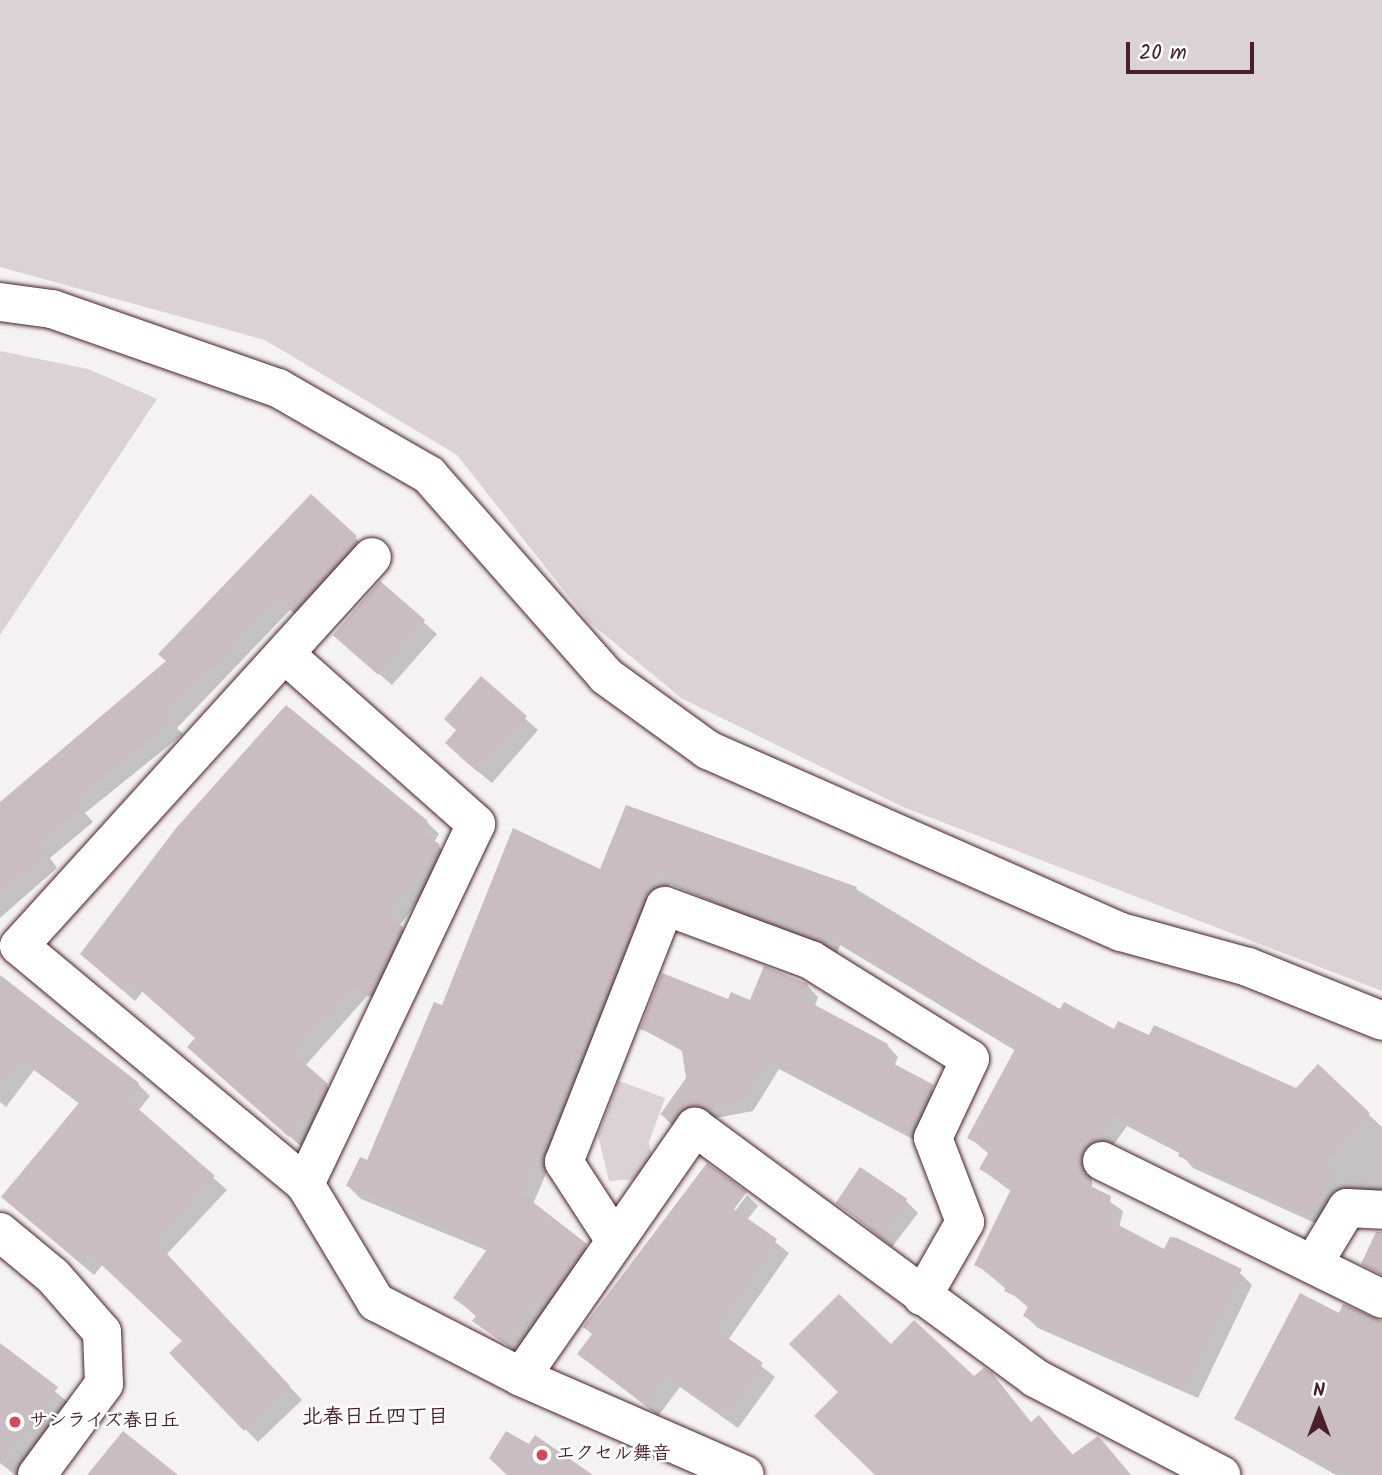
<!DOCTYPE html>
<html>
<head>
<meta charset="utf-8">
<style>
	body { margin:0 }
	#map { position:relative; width:1382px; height:1475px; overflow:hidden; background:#f4f2f2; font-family:Kalam,"Klee One",sans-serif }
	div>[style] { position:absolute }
	.green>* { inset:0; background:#dbd2d5 }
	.shadow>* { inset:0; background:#0003 }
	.building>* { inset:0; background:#cabdc1; transform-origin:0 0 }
	.roads { filter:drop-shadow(0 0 2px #4a1f2b) drop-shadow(0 0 2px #4a1f2b) }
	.minor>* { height:38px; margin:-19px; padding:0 19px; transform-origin:19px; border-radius:19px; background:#fff }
	.tertiary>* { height:38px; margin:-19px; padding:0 19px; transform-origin:19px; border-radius:19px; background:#fff }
	.dots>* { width:19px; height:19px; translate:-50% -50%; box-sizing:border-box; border:4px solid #fff; border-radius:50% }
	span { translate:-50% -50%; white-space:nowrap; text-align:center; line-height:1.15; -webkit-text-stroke:5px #fff; paint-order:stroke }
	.poi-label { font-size:19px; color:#4a1f2b; font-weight:700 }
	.left { translate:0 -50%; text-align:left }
	.neighbourhood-label { font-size:21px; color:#4a1f2b; font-weight:700 }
	.north { position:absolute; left:1284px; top:1377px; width:70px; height:70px; -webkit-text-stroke:5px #fff; paint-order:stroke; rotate:0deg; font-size:19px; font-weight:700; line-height:28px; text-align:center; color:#4a1f2b }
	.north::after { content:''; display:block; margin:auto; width:24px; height:32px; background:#4a1f2b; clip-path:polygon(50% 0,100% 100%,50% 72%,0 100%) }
	.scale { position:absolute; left:1126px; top:42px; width:128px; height:32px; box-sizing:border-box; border:4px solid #4a1f2b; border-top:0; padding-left:9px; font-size:21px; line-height:24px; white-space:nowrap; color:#4a1f2b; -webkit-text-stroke:5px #fff; paint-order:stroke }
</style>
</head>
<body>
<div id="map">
	<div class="green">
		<div style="clip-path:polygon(0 0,1382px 0,1382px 991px,903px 807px,681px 698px,588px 621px,457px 455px,265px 340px,0 267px)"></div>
		<div style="clip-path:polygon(0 351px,88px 369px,157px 399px,0 635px)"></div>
		<div style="clip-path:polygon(619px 1081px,665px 1098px,649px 1142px,652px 1156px,639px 1179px,609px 1181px,598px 1136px)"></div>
	</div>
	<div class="shadow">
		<div style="clip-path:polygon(355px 538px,368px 550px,303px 621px,290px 610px,177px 728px,183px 734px,85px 813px,93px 822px,50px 858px,57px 868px,0 918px,0 804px)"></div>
		<div style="clip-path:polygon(380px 584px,437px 634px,392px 685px,347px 646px)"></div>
		<div style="clip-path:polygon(481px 679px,538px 730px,492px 783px,459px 756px,458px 730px)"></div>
		<div style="clip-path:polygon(627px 808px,856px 889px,1060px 1012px,1296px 1090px,1318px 1067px,1382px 1127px,1382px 1203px,1324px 1227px,1193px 1168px,1181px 1154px,1127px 1126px,1092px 1175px,1092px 1189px,1123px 1211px,1119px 1228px,1165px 1252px,1240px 1273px,1252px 1285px,1198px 1398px,1038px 1328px,1025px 1316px,1029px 1308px,976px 1264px,1012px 1192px,981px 1169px,989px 1154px,969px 1137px,1016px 1051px,840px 945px,837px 954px,670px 884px,533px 1204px,598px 1258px,518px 1355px,456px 1298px,488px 1251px,361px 1199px,348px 1186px,368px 1162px,443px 1008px,601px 871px)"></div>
		<div style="clip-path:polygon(427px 822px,439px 834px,434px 842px,451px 858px,399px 926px,414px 941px,381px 1006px,368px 995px,305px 1066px,339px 1097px,302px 1147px,201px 1059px,197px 1038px,143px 991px,135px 1001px,94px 965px)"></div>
		<div style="clip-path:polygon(0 978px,138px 1084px,150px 1096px,138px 1111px,227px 1190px,166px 1255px,302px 1400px,258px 1442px,172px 1353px,184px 1341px,103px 1264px,94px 1275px,16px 1209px,80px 1104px,34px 1070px,6px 1107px,0 1102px)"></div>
		<div style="clip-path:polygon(807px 985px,818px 997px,815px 1006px,887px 1045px,898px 1057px,894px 1066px,944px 1098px,922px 1144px,779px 1069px,753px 1111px,673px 1126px,662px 1115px,688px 1078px,684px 1052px,642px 1029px)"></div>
		<div style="clip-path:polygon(747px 1195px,758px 1206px,747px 1220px,789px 1253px,728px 1340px,775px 1377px,738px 1428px,680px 1387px,658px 1416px,580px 1353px,731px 1217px)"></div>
		<div style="clip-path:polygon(905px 1200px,918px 1213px,892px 1247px,836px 1202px)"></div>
		<div style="clip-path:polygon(1382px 1343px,1382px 1475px,1336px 1475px,1236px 1419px)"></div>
		<div style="clip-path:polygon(0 1345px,89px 1420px,46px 1475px,15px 1475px,0 1463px)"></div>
		<div style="clip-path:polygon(891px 1347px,974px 1379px,1032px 1424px,1039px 1417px,1074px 1456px,1101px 1439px,1131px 1475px,877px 1475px)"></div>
	</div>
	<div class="building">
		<div style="clip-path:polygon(311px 494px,357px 536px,346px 553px,299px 605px,289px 610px,277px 598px,166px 714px,171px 721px,74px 800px,81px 808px,38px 845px,46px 854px,0 894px,0 802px,166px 661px,158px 654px)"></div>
		<div style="left:380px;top:581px;width:60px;height:72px;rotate:41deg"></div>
		<div style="clip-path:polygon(481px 676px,527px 716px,478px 772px,445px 743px,456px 730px,444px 719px)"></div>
		<div style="clip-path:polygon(286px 705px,428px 821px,421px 830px,440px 845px,387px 914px,403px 927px,368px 996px,355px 985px,293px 1053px,328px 1084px,289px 1137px,187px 1047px,195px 1038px,130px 981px,122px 990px,80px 954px,177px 827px)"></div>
		<div style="clip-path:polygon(626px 805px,857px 887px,855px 893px,1060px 1009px,1064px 1002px,1114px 1029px,1118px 1021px,1149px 1035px,1154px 1025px,1296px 1088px,1318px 1064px,1370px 1113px,1321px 1165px,1334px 1172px,1311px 1216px,1178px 1156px,1181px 1149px,1114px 1114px,1101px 1139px,1083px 1151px,1080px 1181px,1111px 1196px,1107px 1219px,1164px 1249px,1170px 1237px,1177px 1238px,1242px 1269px,1185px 1387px,1023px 1316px,1030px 1303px,1004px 1291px,1008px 1281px,974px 1265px,1012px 1187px,979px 1169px,990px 1150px,967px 1138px,1016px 1047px,827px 934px,824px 942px,657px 873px,520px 1192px,587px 1244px,548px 1300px,540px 1294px,505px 1344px,472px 1321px,477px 1315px,453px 1298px,490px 1245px,346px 1186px,360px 1157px,367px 1160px,434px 1002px,442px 1005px,513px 828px,600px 869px)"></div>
		<div style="clip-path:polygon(764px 966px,808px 984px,802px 998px,888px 1044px,881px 1057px,934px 1085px,910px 1133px,767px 1059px,742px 1100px,660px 1115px,686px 1078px,681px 1045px,640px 1029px,662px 973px,728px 999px,731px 992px,750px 1000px)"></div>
		<div style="clip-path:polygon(0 975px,139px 1083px,126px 1098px,215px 1176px,155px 1241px,290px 1386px,244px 1431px,169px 1353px,182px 1341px,89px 1253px,81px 1263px,1px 1197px,79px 1103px,21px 1059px,0 1086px)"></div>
		<div style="clip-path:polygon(707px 1163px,747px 1192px,734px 1209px,777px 1239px,715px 1329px,763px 1363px,725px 1417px,667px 1375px,645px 1405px,577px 1354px,592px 1334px,583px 1327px)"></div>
		<div style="left:860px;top:1167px;width:57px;height:44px;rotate:34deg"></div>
		<div style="clip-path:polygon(1376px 1232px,1382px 1232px,1382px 1275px,1361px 1264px)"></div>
		<div style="clip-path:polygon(1300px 1293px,1339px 1313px,1343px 1304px,1382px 1321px,1382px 1475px,1350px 1475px,1234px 1419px)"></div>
		<div style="clip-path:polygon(839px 1294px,891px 1344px,914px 1320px,974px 1376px,984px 1368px,992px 1373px,1031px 1422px,1039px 1415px,1072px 1455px,1098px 1436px,1130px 1475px,875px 1475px,814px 1416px,838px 1392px,789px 1344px)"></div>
		<div style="clip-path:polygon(0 1343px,58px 1387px,0 1462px)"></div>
		<div style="clip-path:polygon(123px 1431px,178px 1475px,87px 1475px)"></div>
		<div style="clip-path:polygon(506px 1431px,529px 1444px,535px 1435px,593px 1475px,507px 1475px,489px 1458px)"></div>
	</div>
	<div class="roads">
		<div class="minor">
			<div style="left:287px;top:656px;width:253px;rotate:41.6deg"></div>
			<div style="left:476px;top:824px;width:399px;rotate:115.4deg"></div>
			<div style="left:305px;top:1184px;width:138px;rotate:59deg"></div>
			<div style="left:376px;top:1302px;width:163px;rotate:27.3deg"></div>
			<div style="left:521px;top:1377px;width:244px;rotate:23.6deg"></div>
			<div style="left:1102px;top:1161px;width:312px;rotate:26.2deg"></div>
			<div style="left:305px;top:1184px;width:372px;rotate:-140.2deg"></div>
			<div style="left:19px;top:946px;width:525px;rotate:-47.78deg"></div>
			<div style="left:0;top:1232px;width:69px;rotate:39.7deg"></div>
			<div style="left:53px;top:1276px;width:74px;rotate:48.8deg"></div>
			<div style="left:102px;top:1332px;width:52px;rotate:87.8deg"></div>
			<div style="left:104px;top:1384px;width:113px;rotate:126.4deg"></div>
			<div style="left:614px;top:1239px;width:92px;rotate:-123deg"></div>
			<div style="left:564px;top:1162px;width:275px;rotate:-68.5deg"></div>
			<div style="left:665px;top:906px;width:156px;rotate:20.3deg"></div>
			<div style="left:811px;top:960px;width:187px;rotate:31.9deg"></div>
			<div style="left:970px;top:1059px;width:87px;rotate:115.1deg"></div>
			<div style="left:933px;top:1138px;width:90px;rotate:69.1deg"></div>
			<div style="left:965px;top:1222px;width:86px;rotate:119.8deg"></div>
			<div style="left:1315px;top:1261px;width:62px;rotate:-58.9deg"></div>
			<div style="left:1347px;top:1208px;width:35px;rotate:3deg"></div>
			<div style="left:521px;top:1377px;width:305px;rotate:-55.2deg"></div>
			<div style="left:695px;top:1127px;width:423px;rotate:36.4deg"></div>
			<div style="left:1035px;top:1378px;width:210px;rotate:27.5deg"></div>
		</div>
		<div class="tertiary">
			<div style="left:0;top:302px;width:52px;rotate:7.7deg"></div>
			<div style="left:52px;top:309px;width:239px;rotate:19.3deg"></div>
			<div style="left:278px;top:388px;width:174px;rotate:29.9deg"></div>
			<div style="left:429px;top:475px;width:268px;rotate:48.6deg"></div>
			<div style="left:606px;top:676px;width:126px;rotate:36deg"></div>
			<div style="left:708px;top:750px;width:451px;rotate:23.8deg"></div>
			<div style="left:1121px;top:932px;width:132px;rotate:15.4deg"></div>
			<div style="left:1248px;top:967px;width:144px;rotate:21.9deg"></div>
		</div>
	</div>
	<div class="dots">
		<div style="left:15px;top:1422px;background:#d1495b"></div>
		<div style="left:542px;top:1455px;background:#d1495b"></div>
	</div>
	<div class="poi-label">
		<span class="left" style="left:29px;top:1422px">サンライズ春日丘</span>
		<span class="left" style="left:556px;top:1455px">エクセル舞音</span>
	</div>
	<div class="neighbourhood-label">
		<span style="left:375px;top:1418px">北春日丘四丁目</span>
	</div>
	<div class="north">N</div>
	<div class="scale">20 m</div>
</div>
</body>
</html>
